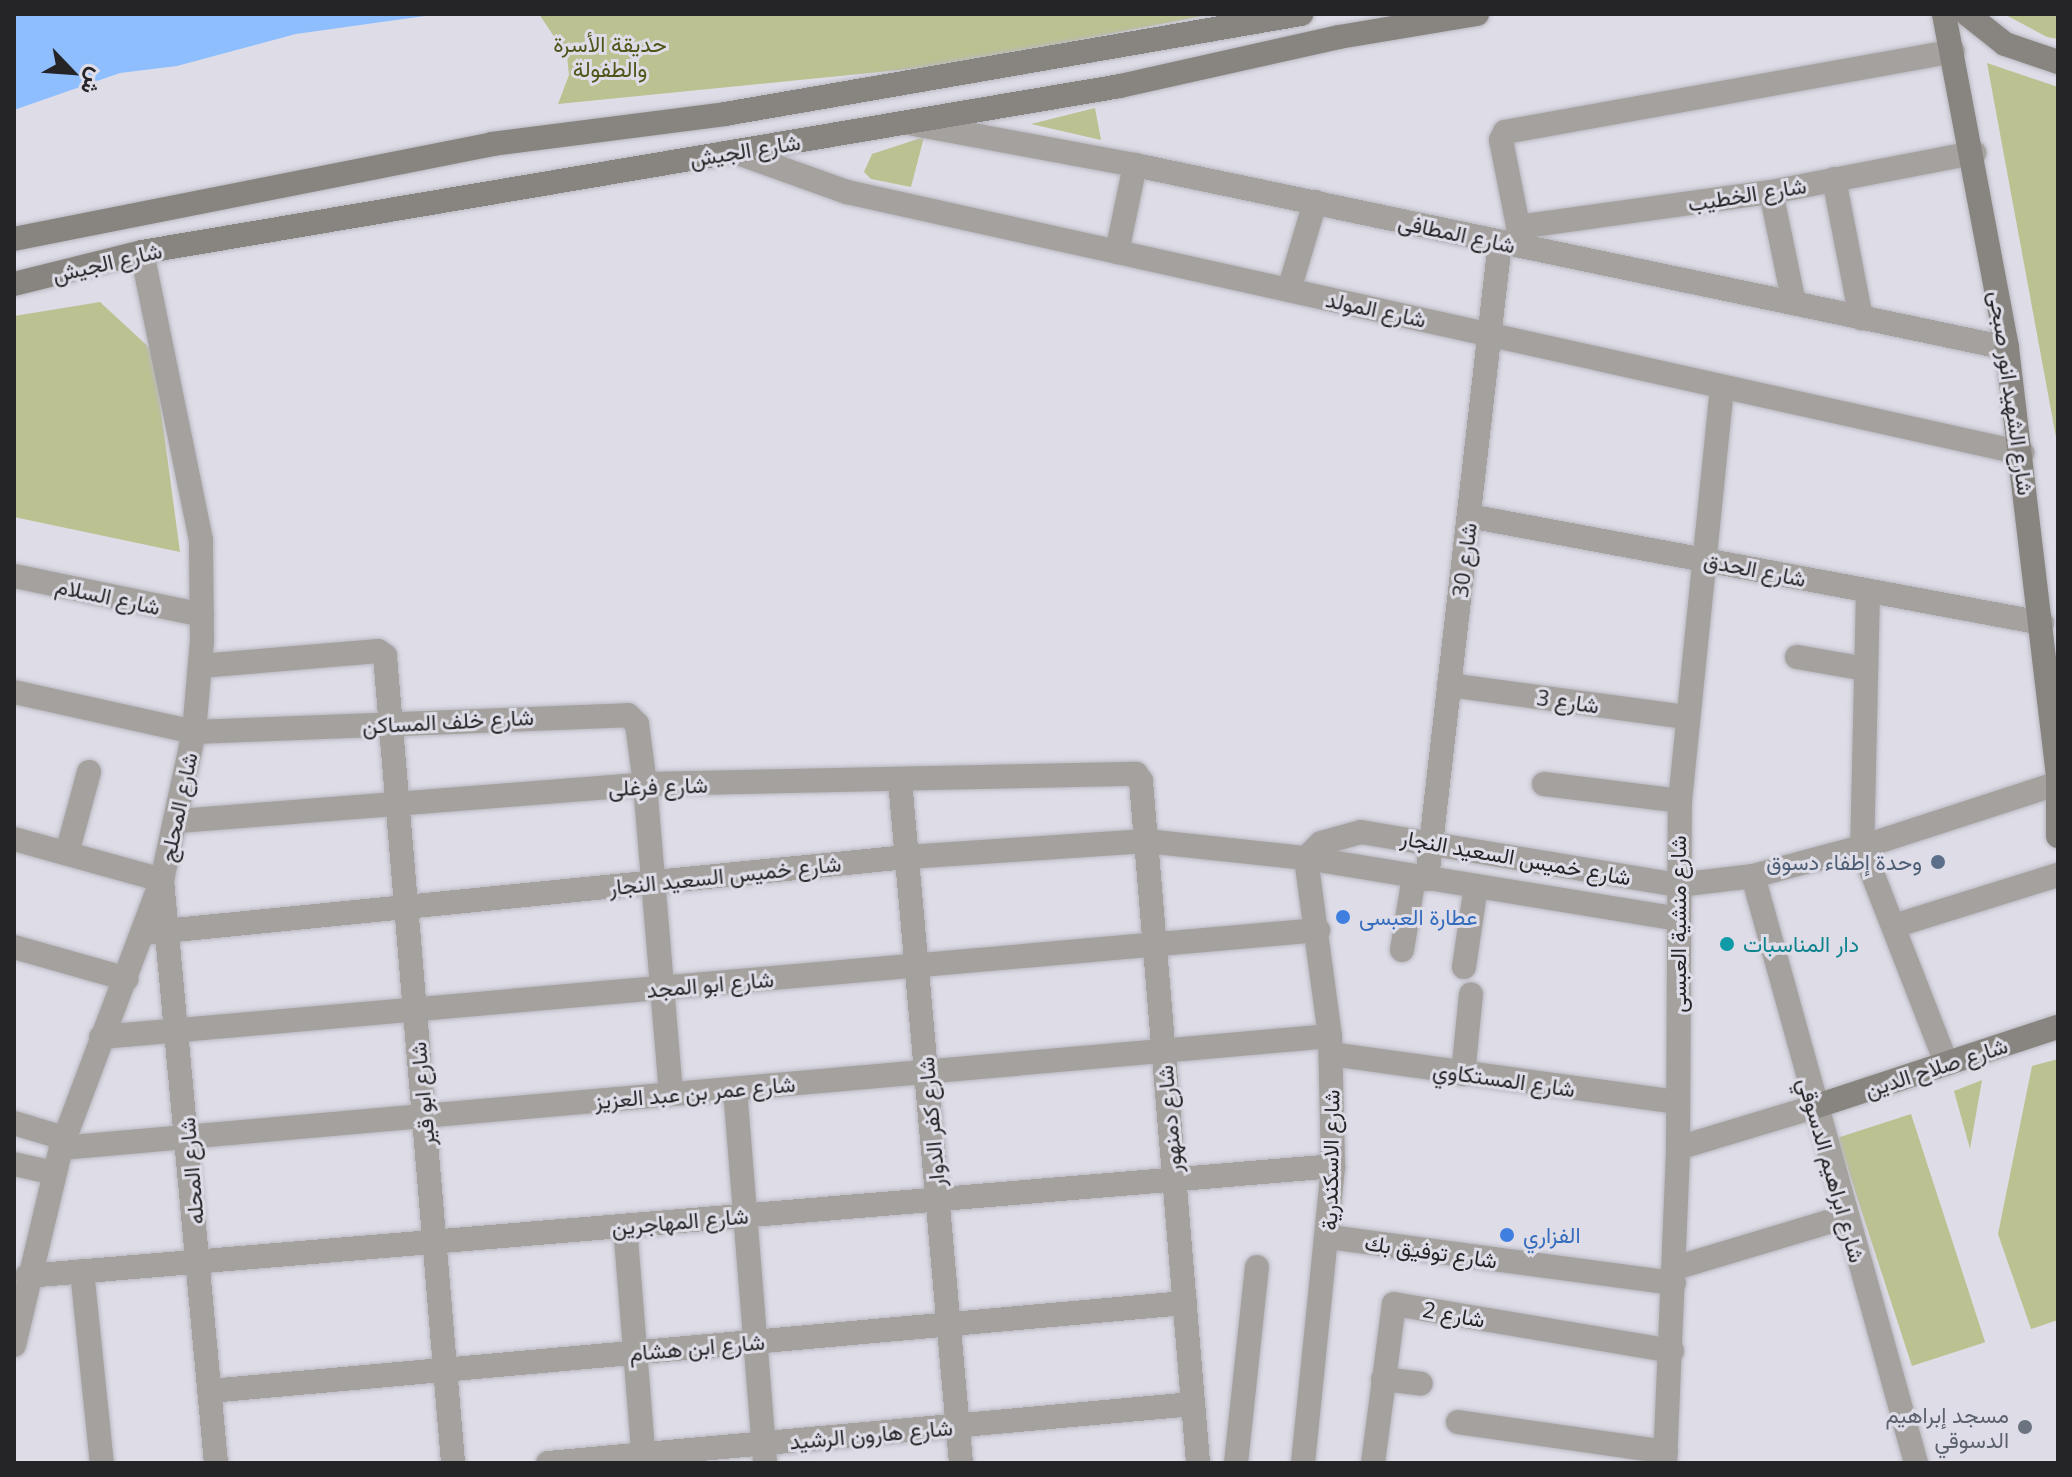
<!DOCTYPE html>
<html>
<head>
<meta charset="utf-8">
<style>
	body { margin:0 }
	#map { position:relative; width:2072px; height:1477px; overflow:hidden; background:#dedde7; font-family:"Open Sans",Vazirmatn,sans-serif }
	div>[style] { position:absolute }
	.green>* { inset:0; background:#bcc192; transform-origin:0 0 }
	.water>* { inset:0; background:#8fbefe }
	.roads { filter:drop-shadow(0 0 2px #b9b8c1) drop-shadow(0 0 2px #b9b8c1) }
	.street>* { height:24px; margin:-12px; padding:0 12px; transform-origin:12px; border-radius:12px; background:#a5a19e }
	.secondary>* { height:24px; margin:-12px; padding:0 12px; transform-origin:12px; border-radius:12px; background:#88847f }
	.dots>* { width:22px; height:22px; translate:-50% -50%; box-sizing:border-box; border:4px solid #dedde7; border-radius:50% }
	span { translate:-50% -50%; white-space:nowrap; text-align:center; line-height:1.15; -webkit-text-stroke:6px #dedde7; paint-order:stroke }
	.park-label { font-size:22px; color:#515419 }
	.street-label { font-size:22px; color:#252528 }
	.service-label { font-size:22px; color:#4e5e75 }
	.right { translate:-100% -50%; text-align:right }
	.shop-label { font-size:22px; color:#366cbe }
	.left { translate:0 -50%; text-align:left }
	.culture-label { font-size:22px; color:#0d838f }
	.worship-label { font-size:22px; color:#5b616d }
	.frame { position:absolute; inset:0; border:16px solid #252528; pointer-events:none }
	.north { position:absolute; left:32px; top:32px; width:80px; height:80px; -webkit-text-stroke:6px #dedde7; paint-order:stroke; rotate:115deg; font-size:22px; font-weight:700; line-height:32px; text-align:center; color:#252528 }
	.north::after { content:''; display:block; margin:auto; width:28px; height:36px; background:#252528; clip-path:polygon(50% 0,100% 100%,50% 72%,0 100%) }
</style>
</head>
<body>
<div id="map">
	<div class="green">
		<div style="clip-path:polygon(539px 14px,1213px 14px,950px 65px,558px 104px,569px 75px,567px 56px)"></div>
		<div style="clip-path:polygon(2004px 14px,2058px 14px,2058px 39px,2047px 37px)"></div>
		<div style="clip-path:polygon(1987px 63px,2058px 87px,2058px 448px)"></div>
		<div style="clip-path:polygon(1095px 108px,1101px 140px,1031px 124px)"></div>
		<div style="clip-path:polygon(924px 137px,911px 187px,871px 179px,864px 172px,872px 154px)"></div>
		<div style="clip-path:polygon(100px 302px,153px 351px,180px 552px,14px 517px,14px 316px)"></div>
		<div style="clip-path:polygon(2058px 1059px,2058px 1320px,2031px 1329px,1998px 1234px,2032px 1066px)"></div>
		<div style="clip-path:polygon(1982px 1080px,1970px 1149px,1954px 1091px)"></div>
		<div style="left:1911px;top:1114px;width:240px;height:77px;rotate:72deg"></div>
	</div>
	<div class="water">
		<div style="clip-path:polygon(14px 14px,439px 14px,296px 34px,177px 66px,120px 73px,14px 110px)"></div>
	</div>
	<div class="roads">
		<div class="street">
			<div style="left:908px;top:123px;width:231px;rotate:10.5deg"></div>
			<div style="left:1135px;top:165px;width:891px;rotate:11.85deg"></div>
			<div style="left:735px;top:152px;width:119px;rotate:19.7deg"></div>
			<div style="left:847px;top:192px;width:1204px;rotate:12.52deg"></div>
			<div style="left:1834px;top:179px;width:142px;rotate:79deg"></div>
			<div style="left:1771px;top:192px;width:113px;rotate:78.3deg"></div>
			<div style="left:1518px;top:227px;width:255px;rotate:-7.9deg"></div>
			<div style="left:1771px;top:192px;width:207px;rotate:-10.9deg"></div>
			<div style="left:1522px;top:246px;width:108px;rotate:-101.2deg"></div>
			<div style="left:1501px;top:140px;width:9px;rotate:-63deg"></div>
			<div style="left:1505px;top:132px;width:455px;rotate:-10.2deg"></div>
			<div style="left:1117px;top:252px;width:89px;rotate:-78.3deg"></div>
			<div style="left:1289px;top:290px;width:92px;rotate:-73.5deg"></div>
			<div style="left:1469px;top:516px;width:583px;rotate:10.58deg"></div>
			<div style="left:14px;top:576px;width:192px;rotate:11.7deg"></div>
			<div style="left:1868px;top:591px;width:256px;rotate:91.3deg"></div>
			<div style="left:1862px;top:847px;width:232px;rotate:68.7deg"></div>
			<div style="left:1797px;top:657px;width:70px;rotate:9.9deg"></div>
			<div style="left:200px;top:666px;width:179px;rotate:-4.8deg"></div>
			<div style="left:378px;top:651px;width:9px;rotate:36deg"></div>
			<div style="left:385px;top:656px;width:810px;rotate:85.18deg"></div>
			<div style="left:1449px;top:685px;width:240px;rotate:7.7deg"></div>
			<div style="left:14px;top:692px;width:184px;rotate:12.5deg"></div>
			<div style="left:194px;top:732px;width:434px;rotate:-2.2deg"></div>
			<div style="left:628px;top:715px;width:13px;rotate:45deg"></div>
			<div style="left:637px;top:724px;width:61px;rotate:82.4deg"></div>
			<div style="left:645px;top:784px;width:311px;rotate:85.2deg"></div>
			<div style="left:900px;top:781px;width:685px;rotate:84.89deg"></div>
			<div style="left:1544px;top:784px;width:137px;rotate:7.1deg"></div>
			<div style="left:178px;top:821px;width:468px;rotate:-4.5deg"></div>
			<div style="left:645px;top:784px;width:491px;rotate:-1.2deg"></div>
			<div style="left:1136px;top:774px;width:9px;rotate:54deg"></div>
			<div style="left:1141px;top:781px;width:684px;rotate:85.22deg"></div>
			<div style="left:14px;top:839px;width:154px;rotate:15.5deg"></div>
			<div style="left:162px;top:880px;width:585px;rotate:84.71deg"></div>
			<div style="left:67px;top:853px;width:84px;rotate:-74.8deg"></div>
			<div style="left:1753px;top:876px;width:609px;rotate:74.48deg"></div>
			<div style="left:1427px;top:879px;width:641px;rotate:-83.46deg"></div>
			<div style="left:1894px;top:926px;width:172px;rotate:-17.3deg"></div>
			<div style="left:145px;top:933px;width:766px;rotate:-5.7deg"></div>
			<div style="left:907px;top:857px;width:240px;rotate:-3.8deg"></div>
			<div style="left:1146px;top:841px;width:161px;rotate:6.1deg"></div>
			<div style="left:1306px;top:858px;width:377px;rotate:9.3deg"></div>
			<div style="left:14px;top:947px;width:117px;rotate:15.8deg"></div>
			<div style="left:1402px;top:950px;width:74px;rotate:-80.7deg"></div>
			<div style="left:1464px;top:967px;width:82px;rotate:-81.6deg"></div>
			<div style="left:101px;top:1037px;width:1222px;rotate:-5.02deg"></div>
			<div style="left:1331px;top:1054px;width:349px;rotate:7.9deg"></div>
			<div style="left:1463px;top:1074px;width:80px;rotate:-84.3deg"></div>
			<div style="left:735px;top:1089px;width:375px;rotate:85.4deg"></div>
			<div style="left:14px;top:1123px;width:52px;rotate:16.7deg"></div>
			<div style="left:61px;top:1148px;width:1274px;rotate:-5.04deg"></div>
			<div style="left:1678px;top:1148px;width:142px;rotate:-16.8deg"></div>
			<div style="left:14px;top:1164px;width:41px;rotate:12.7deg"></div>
			<div style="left:625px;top:1226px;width:238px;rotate:85.4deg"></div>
			<div style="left:1329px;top:1237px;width:348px;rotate:7.6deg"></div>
			<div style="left:1675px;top:1268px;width:177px;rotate:-16.7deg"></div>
			<div style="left:82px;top:1271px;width:193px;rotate:84.1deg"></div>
			<div style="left:27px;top:1276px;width:1311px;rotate:-4.81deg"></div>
			<div style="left:14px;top:1345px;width:203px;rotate:-76.6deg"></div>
			<div style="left:61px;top:1148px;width:286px;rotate:-69.4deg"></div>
			<div style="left:162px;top:880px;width:151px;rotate:-77.8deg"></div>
			<div style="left:194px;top:732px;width:91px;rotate:-85deg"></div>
			<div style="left:202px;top:641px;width:101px;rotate:-90.6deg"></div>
			<div style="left:201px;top:540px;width:294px;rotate:-101.6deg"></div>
			<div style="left:1383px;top:1379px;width:38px;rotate:7deg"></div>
			<div style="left:210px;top:1391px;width:979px;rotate:-5.16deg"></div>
			<div style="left:1458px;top:1422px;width:210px;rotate:8.2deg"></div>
			<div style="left:548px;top:1463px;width:648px;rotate:-5.23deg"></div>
			<div style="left:1236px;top:1463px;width:197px;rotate:-83.9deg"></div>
			<div style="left:1303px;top:1463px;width:299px;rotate:-84.2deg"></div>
			<div style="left:1333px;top:1166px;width:130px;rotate:-91.3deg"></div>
			<div style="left:1330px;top:1036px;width:180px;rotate:-97.7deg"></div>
			<div style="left:1306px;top:858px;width:21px;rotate:-45deg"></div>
			<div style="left:1321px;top:843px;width:41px;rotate:-15.4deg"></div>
			<div style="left:1361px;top:832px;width:321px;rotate:9.5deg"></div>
			<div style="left:1678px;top:885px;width:76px;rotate:-6.8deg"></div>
			<div style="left:1753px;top:876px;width:113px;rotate:-14.9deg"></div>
			<div style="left:1862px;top:847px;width:204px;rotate:-18deg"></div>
			<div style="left:1373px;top:1463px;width:160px;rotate:-82.5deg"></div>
			<div style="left:1394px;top:1304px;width:282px;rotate:9.6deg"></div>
			<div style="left:1665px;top:1463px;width:315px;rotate:-87.6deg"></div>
			<div style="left:1678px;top:1148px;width:347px;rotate:-89.7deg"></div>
			<div style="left:1680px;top:801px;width:416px;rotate:-84.2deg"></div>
		</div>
		<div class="secondary">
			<div style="left:1944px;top:14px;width:340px;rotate:79.3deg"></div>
			<div style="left:2007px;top:348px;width:430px;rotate:83.2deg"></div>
			<div style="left:1967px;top:14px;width:48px;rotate:38.3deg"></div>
			<div style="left:2005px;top:44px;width:56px;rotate:18.8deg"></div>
			<div style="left:14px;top:239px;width:487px;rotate:-11.2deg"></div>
			<div style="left:492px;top:144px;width:235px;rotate:-7.3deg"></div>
			<div style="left:725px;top:114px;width:585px;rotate:-9.85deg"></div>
			<div style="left:14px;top:284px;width:132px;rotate:-14deg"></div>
			<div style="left:142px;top:252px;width:992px;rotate:-9.63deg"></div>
			<div style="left:1120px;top:86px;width:224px;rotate:-12.6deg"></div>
			<div style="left:1339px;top:37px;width:140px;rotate:-9.5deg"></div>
			<div style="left:2058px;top:777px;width:59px;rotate:90deg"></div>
			<div style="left:1814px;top:1107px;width:257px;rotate:-18.2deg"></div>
		</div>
	</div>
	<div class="dots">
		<div style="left:1938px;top:862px;background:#5c6f8a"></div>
		<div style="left:1343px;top:917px;background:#3f7fe0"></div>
		<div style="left:1727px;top:944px;background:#0f9aa8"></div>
		<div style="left:1507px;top:1235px;background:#3f7fe0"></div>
		<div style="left:2025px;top:1427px;background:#6b7280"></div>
	</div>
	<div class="park-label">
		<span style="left:610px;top:56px">حديقة الأسرة<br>والطفولة</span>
	</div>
	<div class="street-label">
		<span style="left:745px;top:150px;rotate:-9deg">شارع الجيش</span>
		<span style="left:1747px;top:194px;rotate:-9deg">شارع الخطيب</span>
		<span style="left:1457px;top:233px;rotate:12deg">شارع المطافى</span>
		<span style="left:107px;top:262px;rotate:-13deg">شارع الجيش</span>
		<span style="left:1376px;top:309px;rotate:12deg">شارع المولد</span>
		<span style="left:2012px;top:393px;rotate:82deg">شارع الشهيد انور صبحى</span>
		<span style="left:1464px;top:560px;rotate:-83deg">شارع 30</span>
		<span style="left:1755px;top:569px;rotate:11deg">شارع الحدق</span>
		<span style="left:108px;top:596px;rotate:12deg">شارع السلام</span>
		<span style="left:1568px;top:701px;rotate:8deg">شارع 3</span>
		<span style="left:448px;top:721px;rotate:-3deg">شارع خلف المساكن</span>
		<span style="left:658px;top:786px;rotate:-2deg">شارع فرغلى</span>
		<span style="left:178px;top:807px;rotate:-78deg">شارع المحلج</span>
		<span style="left:1516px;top:857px;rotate:10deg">شارع خميس السعيد النجار</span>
		<span style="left:725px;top:875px;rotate:-6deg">شارع خميس السعيد النجار</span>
		<span style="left:1678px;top:924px;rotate:-90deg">شارع منشية العبسى</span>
		<span style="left:710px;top:984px;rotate:-5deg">شارع ابو المجد</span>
		<span style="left:1936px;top:1067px;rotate:-18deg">شارع صلاح الدين</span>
		<span style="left:1504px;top:1079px;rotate:8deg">شارع المستكاوي</span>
		<span style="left:695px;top:1092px;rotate:-5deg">شارع عمر بن عبد العزيز</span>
		<span style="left:422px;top:1094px;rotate:-95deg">شارع ابو قير</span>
		<span style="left:1169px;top:1119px;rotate:-95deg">شارع دمنهور</span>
		<span style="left:931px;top:1122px;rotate:-95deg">شارع كفر الدوار</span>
		<span style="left:1330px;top:1160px;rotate:-89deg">شارع الاسكندرية</span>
		<span style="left:1832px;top:1170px;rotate:74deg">شارع ابراهيم الدسوقي</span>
		<span style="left:191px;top:1171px;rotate:-95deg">شارع المحله</span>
		<span style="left:680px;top:1221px;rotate:-5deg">شارع المهاجرين</span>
		<span style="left:1431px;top:1251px;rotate:8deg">شارع توفيق بك</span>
		<span style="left:1454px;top:1314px;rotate:10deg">شارع 2</span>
		<span style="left:697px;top:1347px;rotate:-5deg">شارع ابن هشام</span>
		<span style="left:871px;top:1434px;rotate:-5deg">شارع هارون الرشيد</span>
	</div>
	<div class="service-label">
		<span class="right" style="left:1922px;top:862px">وحدة إطفاء دسوق</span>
	</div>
	<div class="shop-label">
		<span class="left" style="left:1359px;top:917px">عطارة العبسى</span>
		<span class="left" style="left:1523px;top:1235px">الفزاري</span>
	</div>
	<div class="culture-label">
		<span class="left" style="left:1743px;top:944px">دار المناسبات</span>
	</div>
	<div class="worship-label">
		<span class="right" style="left:2009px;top:1427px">مسجد إبراهيم<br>الدسوقي</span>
	</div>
	<div class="frame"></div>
	<div class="north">ش</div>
</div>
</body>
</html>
